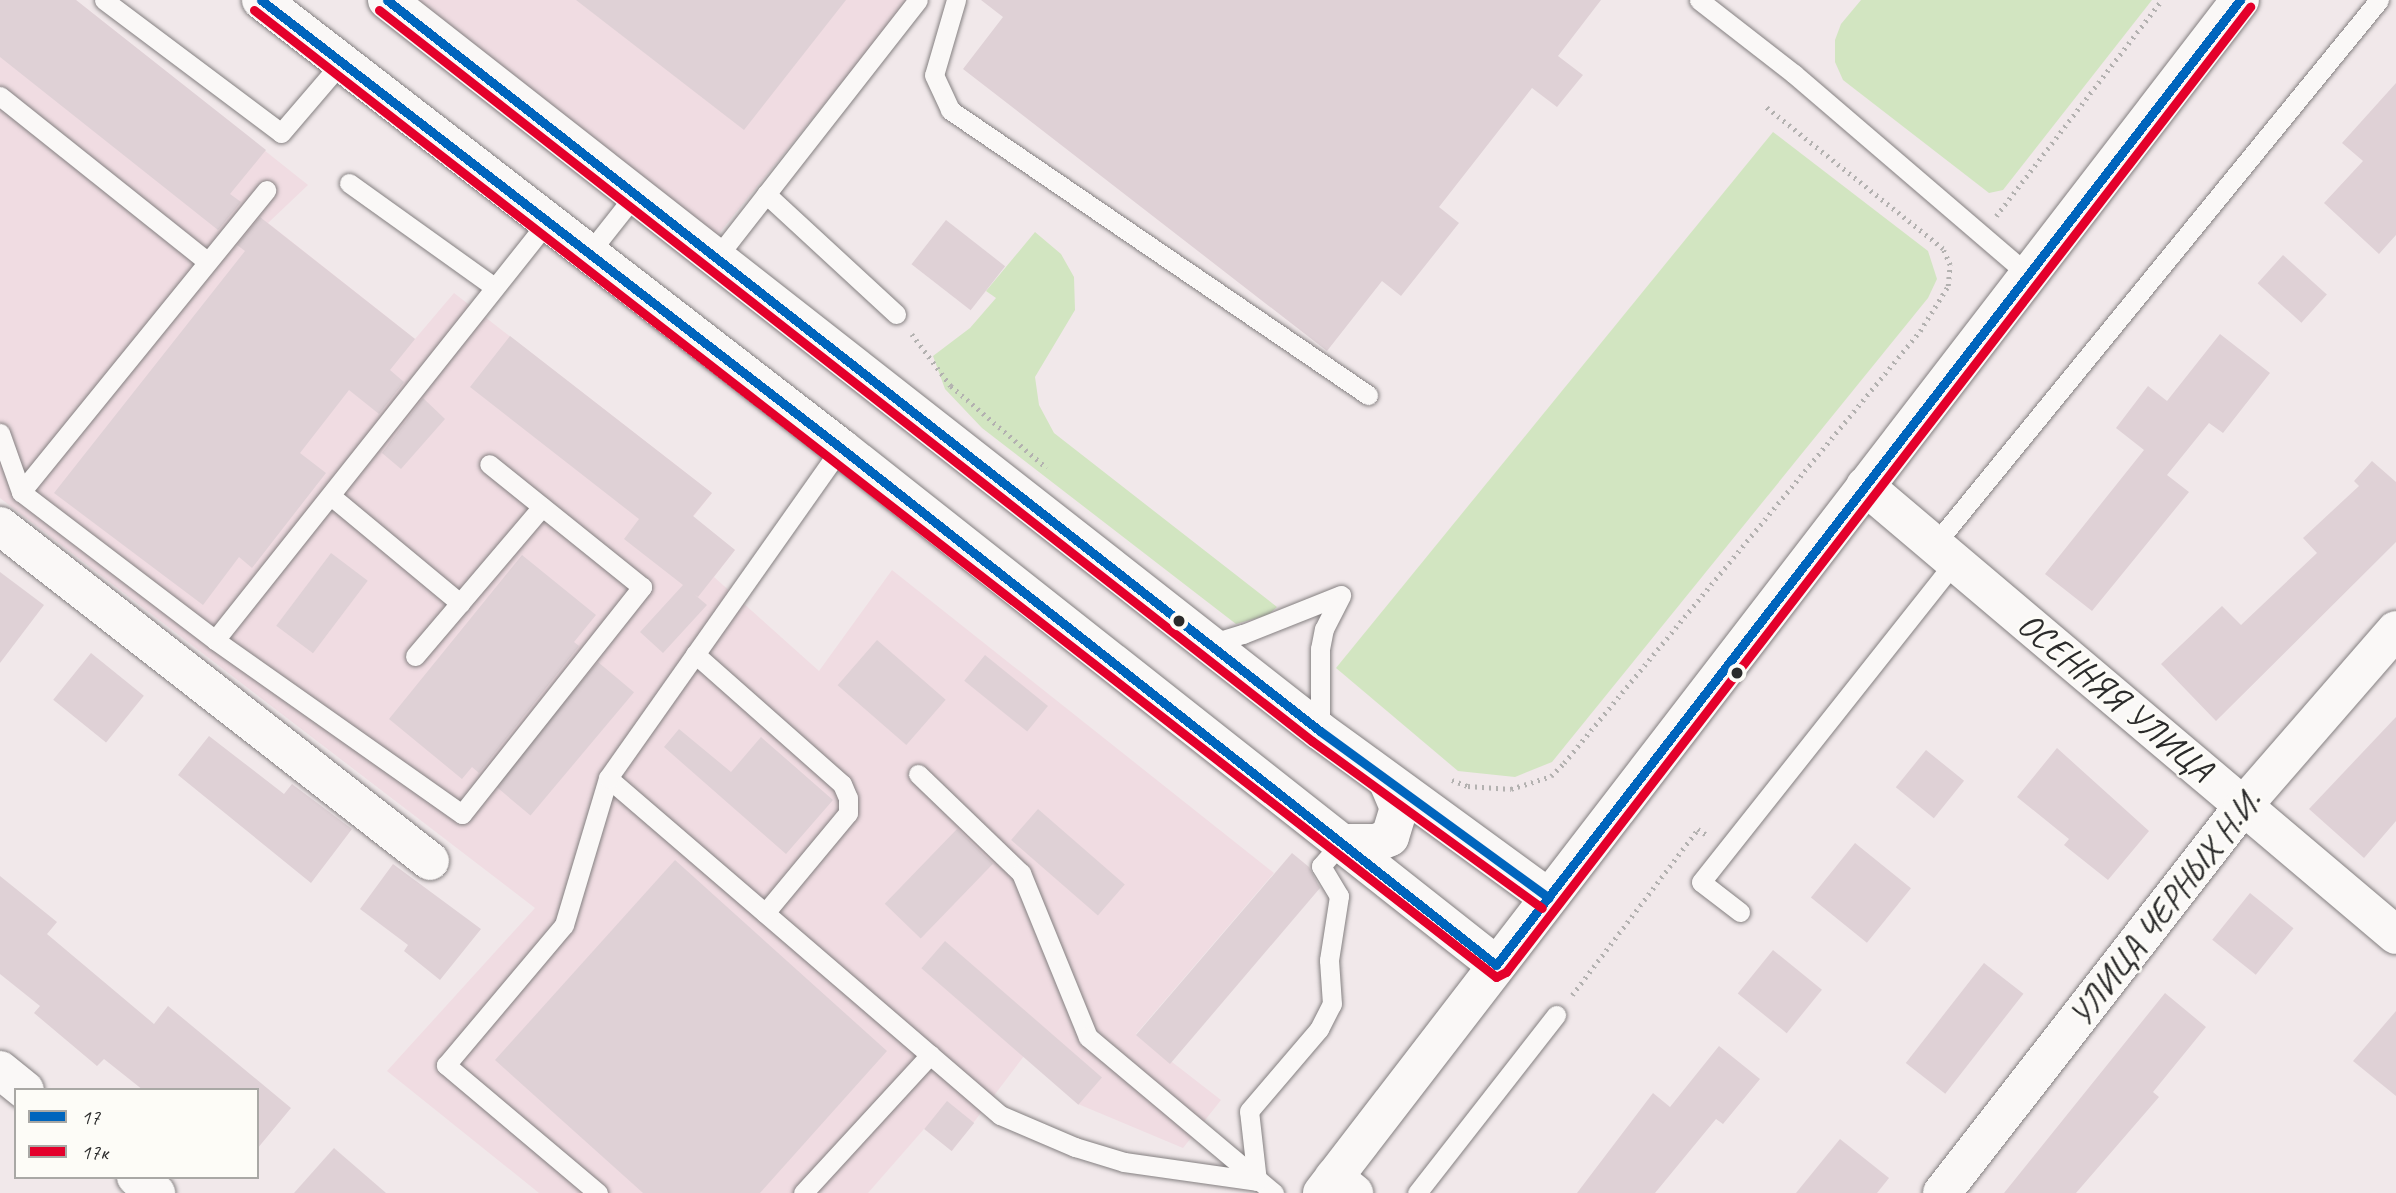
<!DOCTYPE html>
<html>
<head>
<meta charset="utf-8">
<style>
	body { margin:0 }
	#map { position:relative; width:2396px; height:1193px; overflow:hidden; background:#f1e8ea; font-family:Caveat,sans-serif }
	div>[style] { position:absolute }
	.built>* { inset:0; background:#f0dce2 }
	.green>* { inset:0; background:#d2e5c1 }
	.building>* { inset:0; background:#dfd1d6; transform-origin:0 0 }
	.path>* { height:4.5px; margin-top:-2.25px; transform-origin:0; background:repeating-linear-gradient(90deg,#b3b1b0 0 2px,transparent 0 7px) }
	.roads { filter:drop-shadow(0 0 2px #848081) drop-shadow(0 0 2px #848081) }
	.lane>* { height:19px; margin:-9.5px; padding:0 9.5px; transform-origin:9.5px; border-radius:9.5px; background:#faf8f7 }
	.street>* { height:38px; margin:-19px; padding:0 19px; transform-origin:19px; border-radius:19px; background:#faf8f7 }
	.secondary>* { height:38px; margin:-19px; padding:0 19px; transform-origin:19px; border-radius:19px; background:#faf8f7 }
	.primary>* { height:38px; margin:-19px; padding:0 19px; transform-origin:19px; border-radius:19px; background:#faf8f7 }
	.bus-1>* { height:9px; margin:-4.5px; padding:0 4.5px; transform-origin:4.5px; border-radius:4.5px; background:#0065bd }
	.bus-2>* { height:9px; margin:-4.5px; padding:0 4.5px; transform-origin:4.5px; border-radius:4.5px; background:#e4002b }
	.dots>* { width:19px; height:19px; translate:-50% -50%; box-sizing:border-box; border:4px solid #fdfcf7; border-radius:50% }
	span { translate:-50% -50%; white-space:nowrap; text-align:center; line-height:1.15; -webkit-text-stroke:5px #fdfcf7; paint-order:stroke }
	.street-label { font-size:35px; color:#2b2b2b }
	.legend { position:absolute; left:14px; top:1088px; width:245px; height:91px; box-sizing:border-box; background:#fdfcf7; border:2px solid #a9a8a5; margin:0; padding:9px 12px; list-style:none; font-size:21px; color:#2b2b2b }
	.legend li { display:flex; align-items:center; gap:14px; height:35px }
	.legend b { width:35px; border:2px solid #a9a8a5 }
</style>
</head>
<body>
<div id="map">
	<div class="built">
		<div style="clip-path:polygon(0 0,76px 0,308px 185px,268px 223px,415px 339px,454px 293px,712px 493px,693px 517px,735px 550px,714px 577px,819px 671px,892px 570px,1274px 873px,1136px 1034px,1221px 1100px,1183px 1148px,1078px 1104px,1024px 1056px,952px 1151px,924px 1129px,868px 1193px,539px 1193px,387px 1071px,535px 908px,0 498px)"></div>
		<div style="clip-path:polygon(407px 0,909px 0,712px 242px)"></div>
	</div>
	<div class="green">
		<div style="clip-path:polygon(1861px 0,2152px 0,2003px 190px,1989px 193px,1843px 80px,1835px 62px,1835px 40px,1841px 24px)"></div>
		<div style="clip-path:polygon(1773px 132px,1928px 251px,1937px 279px,1928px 298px,1552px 762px,1515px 777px,1458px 771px,1336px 668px)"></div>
		<div style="clip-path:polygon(1035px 232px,1061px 254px,1074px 277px,1075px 310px,1035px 377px,1039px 405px,1054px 433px,1277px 607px,1268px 615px,1236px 624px,982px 428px,945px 389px,933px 356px,970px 328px,996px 298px,986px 291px)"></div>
	</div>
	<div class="building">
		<div style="clip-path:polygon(0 0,76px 0,266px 150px,230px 194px,241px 202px,218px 230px,0 57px)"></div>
		<div style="clip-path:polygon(576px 0,846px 0,744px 130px)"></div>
		<div style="clip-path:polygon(981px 0,1601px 0,1558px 56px,1583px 75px,1557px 107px,1532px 88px,1439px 207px,1459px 223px,1401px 296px,1382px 281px,1327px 351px,963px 69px,1003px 17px)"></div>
		<div style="clip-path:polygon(2396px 83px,2396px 235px,2379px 254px,2324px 203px,2363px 161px,2342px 143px)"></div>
		<div style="clip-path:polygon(260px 217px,415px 339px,390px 370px,404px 382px,379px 414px,349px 390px,300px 453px,326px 473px,252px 568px,239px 557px,203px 605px,54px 493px,245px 251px,237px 245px)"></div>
		<div style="left:946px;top:220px;width:75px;height:56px;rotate:38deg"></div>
		<div style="left:2283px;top:255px;width:59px;height:38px;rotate:42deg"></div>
		<div style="clip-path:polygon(2220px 334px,2270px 373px,2223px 433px,2209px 423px,2167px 475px,2189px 492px,2092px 611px,2045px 574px,2144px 450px,2116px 428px,2148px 386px,2167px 401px)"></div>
		<div style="clip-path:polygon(510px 336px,712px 493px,693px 516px,735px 550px,698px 597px,694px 594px,707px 605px,663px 653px,640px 632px,683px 585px,624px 539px,639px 519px,470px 387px)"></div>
		<div style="clip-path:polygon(423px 398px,445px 419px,401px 469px,382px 453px)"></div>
		<div style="clip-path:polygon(2372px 461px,2396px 482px,2396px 542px,2216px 721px,2161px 664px,2222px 606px,2241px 625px,2317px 553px,2303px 538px,2359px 486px,2354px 481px)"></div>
		<div style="left:331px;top:553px;width:46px;height:91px;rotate:37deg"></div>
		<div style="clip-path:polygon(522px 555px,596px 615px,574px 642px,579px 646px,479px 773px,472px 767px,462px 779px,389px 719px)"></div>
		<div style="clip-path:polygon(0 572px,44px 605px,0 663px)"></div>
		<div style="left:877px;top:640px;width:91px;height:60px;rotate:41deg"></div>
		<div style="left:91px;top:653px;width:68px;height:60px;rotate:39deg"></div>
		<div style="left:985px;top:655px;width:81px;height:33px;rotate:39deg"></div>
		<div style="left:598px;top:662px;width:47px;height:161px;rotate:40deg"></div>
		<div style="clip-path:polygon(2396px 717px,2396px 821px,2364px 858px,2309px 809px)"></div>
		<div style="clip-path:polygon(679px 729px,731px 772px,761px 737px,833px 800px,786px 854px,664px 747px)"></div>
		<div style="clip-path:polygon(209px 736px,284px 794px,292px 784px,352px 829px,311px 883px,178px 775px)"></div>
		<div style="clip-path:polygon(2057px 748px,2149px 831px,2108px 880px,2064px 845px,2069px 839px,2017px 797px)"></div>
		<div style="left:1926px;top:750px;width:49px;height:48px;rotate:39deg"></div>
		<div style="left:1038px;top:809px;width:115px;height:41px;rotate:41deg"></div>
		<div style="left:957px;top:829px;width:50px;height:104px;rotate:44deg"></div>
		<div style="left:1855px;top:843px;width:72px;height:70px;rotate:39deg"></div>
		<div style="clip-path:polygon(1292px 853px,1309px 867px,1320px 888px,1170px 1064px,1136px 1035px)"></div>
		<div style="clip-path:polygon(675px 860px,887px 1051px,760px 1193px,643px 1193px,495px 1060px)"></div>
		<div style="clip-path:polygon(393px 864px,481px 929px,440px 980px,404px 951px,408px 945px,360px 909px)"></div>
		<div style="clip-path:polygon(0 876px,57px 922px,47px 934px,154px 1024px,168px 1006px,291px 1108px,257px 1149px,257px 1090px,143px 1090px,104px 1059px,97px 1066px,34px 1013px,40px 1006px,0 974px)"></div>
		<div style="left:2250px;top:893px;width:56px;height:60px;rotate:39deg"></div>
		<div style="left:945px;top:941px;width:208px;height:36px;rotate:41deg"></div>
		<div style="left:1773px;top:950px;width:63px;height:56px;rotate:39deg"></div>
		<div style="left:1984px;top:963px;width:50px;height:127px;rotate:38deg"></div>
		<div style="clip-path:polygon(2165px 993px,2206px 1027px,2153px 1092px,2159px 1097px,2076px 1193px,2004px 1193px)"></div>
		<div style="clip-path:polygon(2396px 1011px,2396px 1096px,2353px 1061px)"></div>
		<div style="clip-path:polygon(1719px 1046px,1760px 1079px,1723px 1124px,1716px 1119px,1655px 1193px,1577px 1193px,1653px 1093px,1670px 1107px)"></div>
		<div style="left:947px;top:1101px;width:35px;height:36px;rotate:39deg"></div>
		<div style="clip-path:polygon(1840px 1139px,1889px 1178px,1877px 1193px,1796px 1193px)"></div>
		<div style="clip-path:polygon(334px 1148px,386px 1193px,294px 1193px)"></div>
	</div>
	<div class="path">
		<div style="left:1996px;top:216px;width:272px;rotate:-52.5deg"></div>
		<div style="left:912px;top:334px;width:65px;rotate:53.1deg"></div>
		<div style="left:951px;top:386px;width:126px;rotate:40.5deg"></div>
		<div style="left:1452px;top:780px;width:17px;rotate:21deg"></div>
		<div style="left:1468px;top:786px;width:43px;rotate:4deg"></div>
		<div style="left:1511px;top:789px;width:42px;rotate:-18deg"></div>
		<div style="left:1551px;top:776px;width:18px;rotate:-45deg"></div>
		<div style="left:1564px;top:763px;width:560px;rotate:-50.51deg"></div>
		<div style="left:1920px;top:331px;width:53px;rotate:-58.1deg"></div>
		<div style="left:1948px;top:286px;width:21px;rotate:-85deg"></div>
		<div style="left:1950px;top:265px;width:17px;rotate:-114deg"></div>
		<div style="left:1943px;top:249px;width:227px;rotate:-141.3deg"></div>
		<div style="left:1572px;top:995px;width:208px;rotate:-52.8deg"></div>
		<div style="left:1698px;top:829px;width:11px;rotate:34deg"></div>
	</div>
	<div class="roads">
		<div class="lane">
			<div style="left:104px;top:0;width:221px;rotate:36.9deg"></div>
			<div style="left:281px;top:133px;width:92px;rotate:-49.4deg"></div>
			<div style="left:956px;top:0;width:78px;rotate:106.3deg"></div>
			<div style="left:934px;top:75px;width:38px;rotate:65deg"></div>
			<div style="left:950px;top:110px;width:506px;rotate:34.29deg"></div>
			<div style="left:1699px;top:0;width:120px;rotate:37.9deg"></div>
			<div style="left:1794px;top:74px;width:306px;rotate:40.6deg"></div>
			<div style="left:0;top:96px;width:265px;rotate:38.6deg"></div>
			<div style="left:349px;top:183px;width:178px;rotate:35.6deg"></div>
			<div style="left:766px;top:194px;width:177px;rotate:42.7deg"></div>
			<div style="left:589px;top:253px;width:73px;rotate:-51.7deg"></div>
			<div style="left:714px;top:261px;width:331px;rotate:-52deg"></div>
			<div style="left:0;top:433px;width:63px;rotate:70.4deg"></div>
			<div style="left:21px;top:492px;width:244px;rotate:37.3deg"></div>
			<div style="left:215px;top:640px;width:302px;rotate:35.2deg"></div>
			<div style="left:462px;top:814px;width:290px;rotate:-51.6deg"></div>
			<div style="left:642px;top:587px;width:196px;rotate:-141.2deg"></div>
			<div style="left:21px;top:492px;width:389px;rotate:-50.9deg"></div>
			<div style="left:331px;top:496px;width:168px;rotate:39.7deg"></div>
			<div style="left:1935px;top:544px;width:702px;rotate:-50.78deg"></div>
			<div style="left:1208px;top:639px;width:9px;rotate:21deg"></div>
			<div style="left:1216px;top:642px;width:28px;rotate:-17deg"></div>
			<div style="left:1243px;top:634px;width:105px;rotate:-21.7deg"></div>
			<div style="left:215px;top:640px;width:535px;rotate:-51.52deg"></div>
			<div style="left:695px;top:654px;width:196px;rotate:41.5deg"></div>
			<div style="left:842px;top:784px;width:15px;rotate:67deg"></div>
			<div style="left:848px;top:798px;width:15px;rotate:90deg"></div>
			<div style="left:848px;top:813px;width:130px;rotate:129.7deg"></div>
			<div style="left:415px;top:656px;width:196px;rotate:-49.6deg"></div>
			<div style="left:1320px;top:730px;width:81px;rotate:-90deg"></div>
			<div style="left:1320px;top:649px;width:20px;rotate:-79deg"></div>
			<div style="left:1324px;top:629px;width:38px;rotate:-63deg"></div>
			<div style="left:918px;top:774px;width:143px;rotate:43.9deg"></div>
			<div style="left:1021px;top:873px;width:177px;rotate:67.8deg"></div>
			<div style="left:1088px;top:1037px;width:243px;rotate:40deg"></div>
			<div style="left:608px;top:778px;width:517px;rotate:40.69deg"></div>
			<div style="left:1000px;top:1115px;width:82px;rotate:23.1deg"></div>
			<div style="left:1075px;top:1147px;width:51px;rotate:17deg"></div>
			<div style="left:1124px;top:1162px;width:134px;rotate:8.1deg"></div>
			<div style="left:1740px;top:912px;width:49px;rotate:-142.4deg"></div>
			<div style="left:1701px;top:882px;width:409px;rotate:-51.6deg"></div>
			<div style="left:1257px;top:1181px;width:70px;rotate:-96.5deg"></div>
			<div style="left:1249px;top:1111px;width:108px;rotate:-49.5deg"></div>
			<div style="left:1319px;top:1029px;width:28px;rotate:-63deg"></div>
			<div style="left:1332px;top:1004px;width:44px;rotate:-93.9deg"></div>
			<div style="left:1329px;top:960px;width:65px;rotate:-81.1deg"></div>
			<div style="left:1339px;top:896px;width:35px;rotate:-121deg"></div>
			<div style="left:1321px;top:866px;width:30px;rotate:-49deg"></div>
			<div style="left:598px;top:1193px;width:199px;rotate:-139.9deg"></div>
			<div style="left:446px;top:1065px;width:183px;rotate:-49.9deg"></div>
			<div style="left:564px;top:925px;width:153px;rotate:-73.3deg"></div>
			<div style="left:608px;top:778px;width:404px;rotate:-54.8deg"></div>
			<div style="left:803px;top:1193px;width:188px;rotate:-47.4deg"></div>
			<div style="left:1417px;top:1193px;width:226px;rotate:-52deg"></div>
		</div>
		<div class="street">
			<div style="left:1865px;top:486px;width:695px;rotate:40.22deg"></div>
			<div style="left:0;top:526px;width:545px;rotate:37.92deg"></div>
			<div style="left:1341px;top:843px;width:35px"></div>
			<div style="left:1376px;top:843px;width:15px;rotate:-23deg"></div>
			<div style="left:1390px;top:837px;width:30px;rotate:-73deg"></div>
			<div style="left:1399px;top:808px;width:28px;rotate:-113deg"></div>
			<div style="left:0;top:1070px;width:32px;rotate:39deg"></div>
			<div style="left:136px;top:1177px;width:26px;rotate:39deg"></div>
			<div style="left:1334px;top:1177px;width:26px;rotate:39deg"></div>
			<div style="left:1942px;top:1193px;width:490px;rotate:-52.1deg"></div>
			<div style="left:2243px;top:806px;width:233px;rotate:-49deg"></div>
		</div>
		<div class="secondary">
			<div style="left:261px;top:0;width:733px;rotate:37.68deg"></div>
			<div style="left:841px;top:448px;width:834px;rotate:38.28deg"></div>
			<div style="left:387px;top:0;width:1185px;rotate:38.08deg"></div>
			<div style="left:1320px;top:731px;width:283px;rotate:36.1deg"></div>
		</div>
		<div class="primary">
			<div style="left:1322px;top:1193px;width:1505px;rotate:-52.42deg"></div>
		</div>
	</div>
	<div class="bus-1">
		<div style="left:261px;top:0;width:733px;rotate:37.68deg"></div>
		<div style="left:841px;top:448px;width:834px;rotate:38.28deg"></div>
		<div style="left:1496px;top:965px;width:1219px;rotate:-52.37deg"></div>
		<div style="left:387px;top:0;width:1185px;rotate:38.08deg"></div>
		<div style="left:1320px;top:731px;width:283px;rotate:36.1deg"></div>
	</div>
	<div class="bus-2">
		<div style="left:254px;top:10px;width:1574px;rotate:37.9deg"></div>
		<div style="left:1496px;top:977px;width:11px;rotate:-27deg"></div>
		<div style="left:1506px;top:972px;width:1219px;rotate:-52.37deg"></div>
		<div style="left:379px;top:10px;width:1185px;rotate:38.08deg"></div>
		<div style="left:1312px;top:741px;width:284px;rotate:36deg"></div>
	</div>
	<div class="dots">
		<div style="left:1179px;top:621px;background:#2b2b2b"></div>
		<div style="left:1737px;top:673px;background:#2b2b2b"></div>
	</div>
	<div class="street-label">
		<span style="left:2115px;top:697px;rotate:40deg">ОСЕННЯЯ УЛИЦА</span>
		<span style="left:2165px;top:908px;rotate:-52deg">УЛИЦА ЧЕРНЫХ Н.И.</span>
	</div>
	<ul class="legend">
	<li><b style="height:9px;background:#0065bd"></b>17</li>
	<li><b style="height:9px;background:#e4002b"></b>17к</li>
	</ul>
</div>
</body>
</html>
